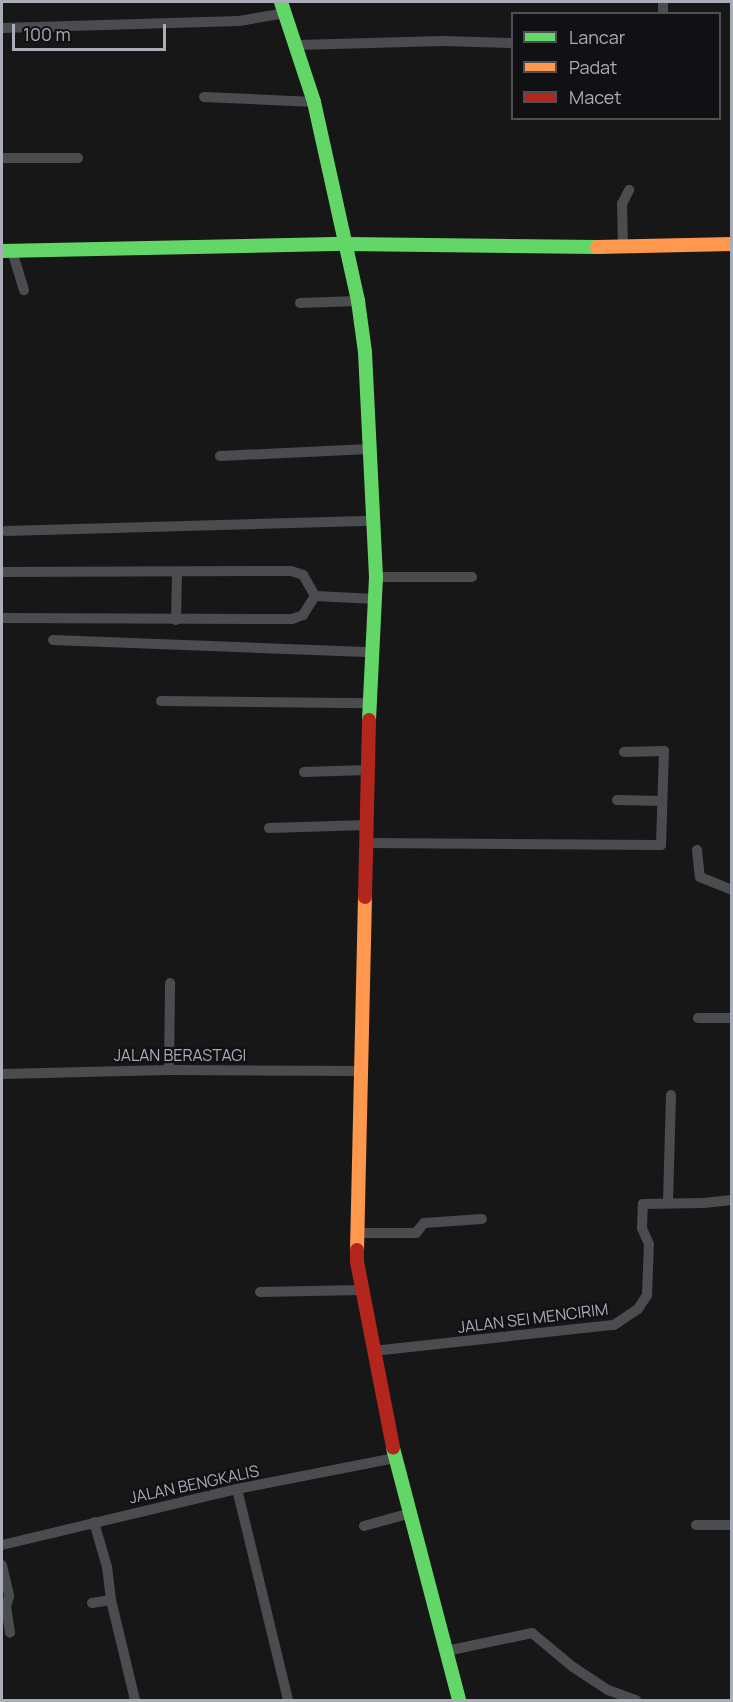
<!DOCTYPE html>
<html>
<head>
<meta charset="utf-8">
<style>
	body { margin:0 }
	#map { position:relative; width:733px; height:1702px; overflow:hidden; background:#171717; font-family:Manrope,sans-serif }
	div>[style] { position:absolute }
	.street>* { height:10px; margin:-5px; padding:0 5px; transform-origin:5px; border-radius:5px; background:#4b4c50 }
	.fast>* { height:14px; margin:-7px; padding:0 7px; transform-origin:7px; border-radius:7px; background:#63d668 }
	.slow>* { height:14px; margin:-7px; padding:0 7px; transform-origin:7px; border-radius:7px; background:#ff974d }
	.jam>* { height:14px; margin:-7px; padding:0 7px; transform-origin:7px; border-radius:7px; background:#b3261e }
	span { translate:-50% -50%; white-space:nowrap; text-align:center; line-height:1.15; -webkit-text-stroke:4.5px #111113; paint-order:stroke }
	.street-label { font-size:16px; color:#a8adb8 }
	.frame { position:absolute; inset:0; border:3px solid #a8adb8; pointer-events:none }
	.legend { position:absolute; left:511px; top:12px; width:210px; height:108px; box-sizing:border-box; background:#111113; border:2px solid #4d4f55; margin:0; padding:8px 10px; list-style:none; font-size:18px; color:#a8adb8 }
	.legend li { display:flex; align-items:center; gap:12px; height:30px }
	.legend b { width:30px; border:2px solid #4d4f55 }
	.scale { position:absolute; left:12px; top:24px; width:154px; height:27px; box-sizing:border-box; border:3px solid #a8adb8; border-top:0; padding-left:8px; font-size:18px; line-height:21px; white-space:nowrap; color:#a8adb8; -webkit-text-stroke:4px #111113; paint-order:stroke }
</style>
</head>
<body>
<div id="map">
	<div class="street">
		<div style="left:663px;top:14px;width:12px;rotate:-90deg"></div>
		<div style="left:2px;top:28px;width:237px;rotate:-1.7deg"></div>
		<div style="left:239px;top:21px;width:48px;rotate:-9.7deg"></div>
		<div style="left:297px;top:45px;width:146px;rotate:-1.6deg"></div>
		<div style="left:443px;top:41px;width:69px;rotate:1.7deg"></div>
		<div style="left:204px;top:97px;width:110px;rotate:2.6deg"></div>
		<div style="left:2px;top:158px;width:76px"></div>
		<div style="left:623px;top:247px;width:43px;rotate:-91.3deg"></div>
		<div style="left:622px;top:204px;width:16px;rotate:-63deg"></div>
		<div style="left:12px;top:251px;width:41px;rotate:72.9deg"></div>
		<div style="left:300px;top:303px;width:58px;rotate:-2deg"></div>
		<div style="left:220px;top:456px;width:149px;rotate:-2.7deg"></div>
		<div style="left:6px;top:531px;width:368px;rotate:-1.6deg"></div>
		<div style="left:2px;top:572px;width:289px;rotate:-0.2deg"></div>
		<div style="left:291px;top:571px;width:13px;rotate:18deg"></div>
		<div style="left:303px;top:575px;width:24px;rotate:60deg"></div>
		<div style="left:315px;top:596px;width:60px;rotate:2.9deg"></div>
		<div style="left:376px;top:577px;width:96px"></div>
		<div style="left:2px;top:618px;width:290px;rotate:0.2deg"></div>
		<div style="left:292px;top:619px;width:12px;rotate:-20deg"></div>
		<div style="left:303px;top:615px;width:22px;rotate:-58deg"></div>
		<div style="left:176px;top:620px;width:48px;rotate:-88.8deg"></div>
		<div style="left:53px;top:640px;width:319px;rotate:2.2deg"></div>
		<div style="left:161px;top:701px;width:208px;rotate:0.6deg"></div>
		<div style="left:304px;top:772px;width:63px;rotate:-1.8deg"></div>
		<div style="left:617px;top:800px;width:45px;rotate:1.3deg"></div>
		<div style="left:269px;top:828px;width:98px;rotate:-1.8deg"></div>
		<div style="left:367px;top:843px;width:294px;rotate:0.4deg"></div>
		<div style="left:661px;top:845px;width:94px;rotate:-88.2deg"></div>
		<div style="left:664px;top:751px;width:40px;rotate:178.6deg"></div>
		<div style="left:697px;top:850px;width:27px;rotate:84deg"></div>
		<div style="left:700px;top:877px;width:35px;rotate:22deg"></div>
		<div style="left:698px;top:1018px;width:34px"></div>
		<div style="left:169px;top:1070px;width:87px;rotate:-89.3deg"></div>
		<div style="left:2px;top:1074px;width:167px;rotate:-1.4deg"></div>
		<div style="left:169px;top:1070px;width:190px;rotate:0.3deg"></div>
		<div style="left:668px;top:1202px;width:107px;rotate:-88.4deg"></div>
		<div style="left:356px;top:1233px;width:60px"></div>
		<div style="left:416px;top:1233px;width:13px;rotate:-51deg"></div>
		<div style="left:424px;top:1223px;width:58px;rotate:-3.9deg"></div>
		<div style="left:260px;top:1292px;width:101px;rotate:-1.1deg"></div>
		<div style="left:373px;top:1351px;width:242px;rotate:-6.2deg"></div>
		<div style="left:614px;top:1325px;width:29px;rotate:-34deg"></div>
		<div style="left:638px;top:1309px;width:17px;rotate:-57deg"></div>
		<div style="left:647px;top:1295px;width:51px;rotate:-87.8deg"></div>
		<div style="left:649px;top:1244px;width:17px;rotate:-114deg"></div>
		<div style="left:642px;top:1228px;width:24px;rotate:-88deg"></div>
		<div style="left:643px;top:1204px;width:60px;rotate:-1deg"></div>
		<div style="left:703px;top:1203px;width:29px;rotate:-6deg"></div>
		<div style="left:237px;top:1489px;width:217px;rotate:76.4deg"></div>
		<div style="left:94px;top:1522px;width:47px;rotate:73.9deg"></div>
		<div style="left:107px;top:1567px;width:33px;rotate:83deg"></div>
		<div style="left:111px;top:1600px;width:103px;rotate:76.5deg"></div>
		<div style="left:696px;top:1525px;width:36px"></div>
		<div style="left:364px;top:1526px;width:49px;rotate:-15.5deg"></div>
		<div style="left:2px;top:1545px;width:242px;rotate:-13.4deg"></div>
		<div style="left:237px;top:1489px;width:161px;rotate:-11.1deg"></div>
		<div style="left:2px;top:1565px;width:32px;rotate:77deg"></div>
		<div style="left:9px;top:1596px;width:11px;rotate:105deg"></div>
		<div style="left:6px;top:1607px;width:26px;rotate:81deg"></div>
		<div style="left:92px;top:1603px;width:19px;rotate:-9deg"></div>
		<div style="left:446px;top:1651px;width:88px;rotate:-11.8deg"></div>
		<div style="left:532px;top:1633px;width:53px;rotate:39.7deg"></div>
		<div style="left:573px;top:1667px;width:42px;rotate:33.3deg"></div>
		<div style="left:608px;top:1690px;width:30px;rotate:20deg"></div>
	</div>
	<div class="fast">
		<div style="left:281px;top:2px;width:105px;rotate:71.7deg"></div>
		<div style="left:314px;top:102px;width:204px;rotate:77.5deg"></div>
		<div style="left:358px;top:301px;width:51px;rotate:82.2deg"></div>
		<div style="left:365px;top:352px;width:225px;rotate:87.2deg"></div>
		<div style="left:376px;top:577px;width:143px;rotate:92.8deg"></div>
		<div style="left:2px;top:251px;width:344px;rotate:-1.2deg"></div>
		<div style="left:346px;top:244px;width:251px;rotate:0.7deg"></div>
		<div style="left:393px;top:1448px;width:260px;rotate:75.3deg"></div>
	</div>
	<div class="slow">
		<div style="left:597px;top:247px;width:135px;rotate:-1.3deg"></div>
		<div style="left:357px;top:1250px;width:353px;rotate:-88.7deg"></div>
	</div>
	<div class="jam">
		<div style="left:365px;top:897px;width:177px;rotate:-88.7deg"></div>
		<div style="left:357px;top:1250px;width:12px;rotate:90deg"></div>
		<div style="left:357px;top:1262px;width:189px;rotate:79deg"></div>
	</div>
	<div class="street-label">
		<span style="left:180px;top:1055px">JALAN BERASTAGI</span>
		<span style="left:533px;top:1318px;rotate:-7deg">JALAN SEI MENCIRIM</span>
		<span style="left:194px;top:1484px;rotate:-12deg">JALAN BENGKALIS</span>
	</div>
	<div class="frame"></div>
	<ul class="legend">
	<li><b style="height:8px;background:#63d668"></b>Lancar</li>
	<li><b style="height:8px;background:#ff974d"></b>Padat</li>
	<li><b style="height:8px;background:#b3261e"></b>Macet</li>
	</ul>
	<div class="scale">100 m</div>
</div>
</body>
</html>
